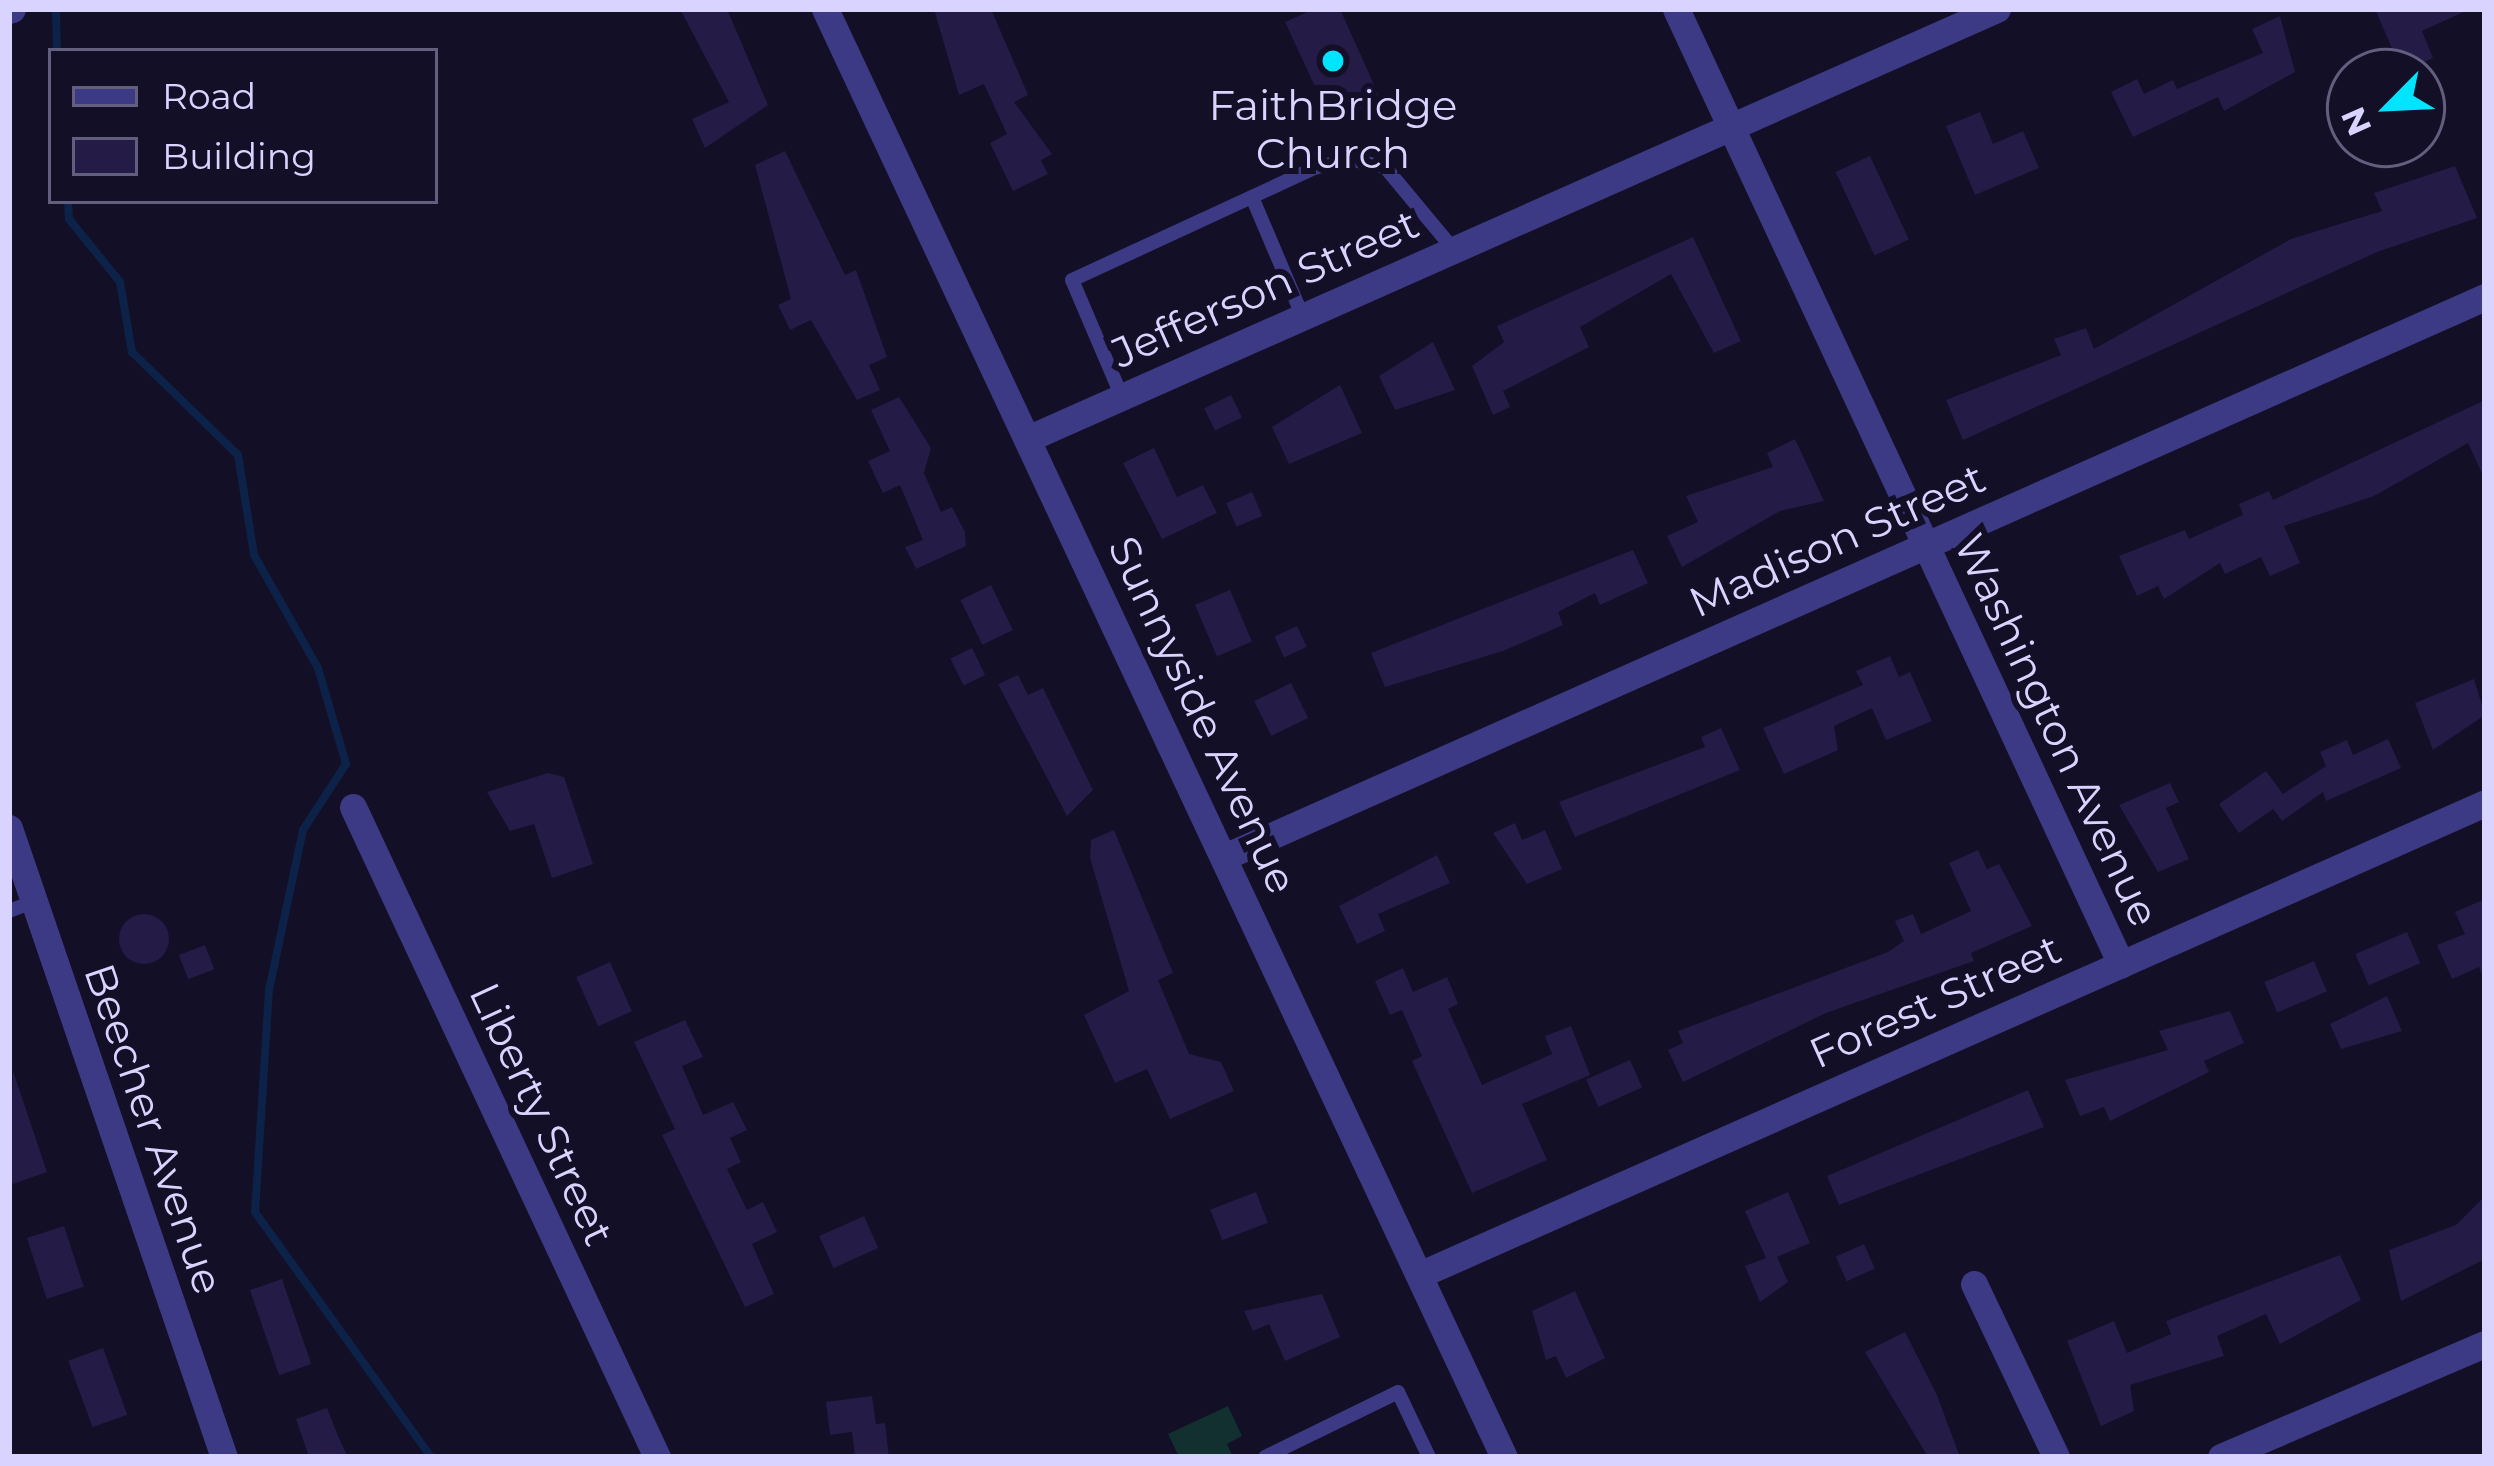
<!DOCTYPE html>
<html>
<head>
<meta charset="utf-8">
<style>
	body { margin:0 }
	#map { position:relative; width:2494px; height:1466px; overflow:hidden; background:#130f26; font-family:Montserrat,sans-serif }
	div>[style] { position:absolute }
	.green>* { inset:0; background:#12302f }
	.stream>* { height:8px; margin:-4px; padding:0 4px; transform-origin:4px; border-radius:4px; background:#0c2248 }
	.building>* { inset:0; background:#241b47; transform-origin:0 0 }
	.round { border-radius:50% }
	.lane>* { height:14px; margin:-7px; padding:0 7px; transform-origin:7px; border-radius:7px; background:#3d3a85 }
	.street>* { height:27px; margin:-13.5px; padding:0 13.5px; transform-origin:13.5px; border-radius:13.5px; background:#3d3a85 }
	.dots>* { width:33px; height:33px; translate:-50% -50%; box-sizing:border-box; border:6px solid #130f26; border-radius:50% }
	span { translate:-50% -50%; white-space:nowrap; text-align:center; line-height:1.15; -webkit-text-stroke:12px #130f26; paint-order:stroke }
	.poi-label { font-size:42px; color:#d9d4ff }
	.street-label { font-size:42px; color:#d9d4ff }
	.frame { position:absolute; inset:0; border:12px solid #d9d4ff; pointer-events:none }
	.legend { position:absolute; left:48px; top:48px; width:390px; height:156px; box-sizing:border-box; background:#130f26; border:3px solid #625e7d; margin:0; padding:15px 21px; list-style:none; font-size:36px; color:#d9d4ff }
	.legend li { display:flex; align-items:center; gap:24px; height:60px }
	.legend b { width:60px; border:3px solid #625e7d }
	.north { position:absolute; left:2326px; top:48px; width:120px; height:120px; box-sizing:border-box; background:#130f26; border:3px solid #625e7d; border-radius:50%; rotate:246deg; font-size:33px; font-weight:700; line-height:48px; text-align:center; color:#d9d4ff }
	.north::after { content:''; display:block; margin:auto; width:42px; height:54px; background:#00e5ff; clip-path:polygon(50% 0,100% 100%,50% 72%,0 100%) }
</style>
</head>
<body>
<div id="map">
	<div class="green">
		<div style="clip-path:polygon(1228px 1406px,1242px 1436px,1227px 1444px,1233px 1457px,1179px 1457px,1168px 1434px)"></div>
	</div>
	<div class="stream">
		<div style="left:56px;top:11px;width:40px;rotate:88.6deg"></div>
		<div style="left:68px;top:201px;width:18px;rotate:87deg"></div>
		<div style="left:69px;top:219px;width:81px;rotate:51deg"></div>
		<div style="left:120px;top:282px;width:71px;rotate:80.3deg"></div>
		<div style="left:132px;top:352px;width:148px;rotate:44.2deg"></div>
		<div style="left:238px;top:455px;width:101px;rotate:80.9deg"></div>
		<div style="left:254px;top:555px;width:130px;rotate:60.5deg"></div>
		<div style="left:318px;top:668px;width:100px;rotate:73.7deg"></div>
		<div style="left:346px;top:764px;width:79px;rotate:123.1deg"></div>
		<div style="left:303px;top:830px;width:164px;rotate:102deg"></div>
		<div style="left:269px;top:990px;width:222px;rotate:93.6deg"></div>
		<div style="left:255px;top:1212px;width:302px;rotate:54.3deg"></div>
	</div>
	<div class="building">
		<div style="clip-path:polygon(680px 9px,727px 9px,768px 105px,705px 148px,692px 119px,729px 102px)"></div>
		<div style="clip-path:polygon(934px 9px,991px 9px,1028px 95px,1014px 102px,1052px 154px,1041px 160px,1048px 174px,1013px 191px,990px 143px,1007px 134px,984px 84px,959px 95px)"></div>
		<div style="clip-path:polygon(1314px 9px,1340px 9px,1381px 100px,1331px 121px,1285px 22px)"></div>
		<div style="clip-path:polygon(2375px 9px,2470px 9px,2422px 31px,2433px 58px,2402px 72px)"></div>
		<div style="clip-path:polygon(2280px 16px,2295px 72px,2224px 111px,2218px 97px,2133px 137px,2111px 92px,2137px 79px,2144px 94px,2173px 80px,2177px 89px,2263px 53px,2252px 29px)"></div>
		<div style="clip-path:polygon(1980px 112px,1993px 144px,2023px 131px,2039px 168px,1975px 195px,1946px 126px)"></div>
		<div style="clip-path:polygon(785px 151px,845px 275px,856px 270px,887px 357px,869px 365px,880px 390px,857px 400px,811px 320px,790px 330px,778px 305px,791px 299px,755px 165px)"></div>
		<div style="left:1870px;top:156px;width:92px;height:38px;rotate:65deg"></div>
		<div style="clip-path:polygon(2455px 166px,2477px 218px,2377px 252px,1963px 440px,1946px 400px,2061px 355px,2054px 339px,2086px 328px,2094px 349px,2291px 239px,2382px 211px,2374px 193px)"></div>
		<div style="clip-path:polygon(1693px 237px,1741px 341px,1714px 353px,1671px 274px,1580px 327px,1589px 347px,1503px 391px,1510px 407px,1493px 415px,1472px 366px,1504px 342px,1497px 326px)"></div>
		<div style="clip-path:polygon(1433px 342px,1455px 390px,1395px 410px,1379px 376px)"></div>
		<div style="clip-path:polygon(1340px 385px,1362px 433px,1289px 464px,1272px 427px)"></div>
		<div style="left:1231px;top:395px;width:25px;height:30px;rotate:64deg"></div>
		<div style="clip-path:polygon(899px 397px,931px 448px,924px 473px,941px 512px,952px 507px,965px 532px,966px 546px,916px 569px,905px 547px,923px 540px,900px 485px,883px 493px,868px 461px,890px 451px,871px 410px)"></div>
		<div style="clip-path:polygon(2485px 400px,2485px 480px,2468px 443px,2374px 496px,2284px 526px,2300px 563px,2270px 576px,2261px 557px,2225px 574px,2220px 563px,2164px 599px,2158px 586px,2137px 596px,2119px 556px,2185px 530px,2189px 539px,2243px 515px,2239px 504px,2269px 491px,2273px 500px)"></div>
		<div style="clip-path:polygon(1795px 439px,1824px 501px,1780px 511px,1682px 567px,1667px 536px,1698px 522px,1686px 496px,1773px 467px,1767px 453px)"></div>
		<div style="clip-path:polygon(1154px 448px,1177px 497px,1203px 485px,1217px 513px,1162px 539px,1123px 463px)"></div>
		<div style="left:1252px;top:492px;width:26px;height:28px;rotate:67deg"></div>
		<div style="clip-path:polygon(1633px 550px,1648px 583px,1600px 605px,1595px 593px,1558px 612px,1563px 625px,1503px 651px,1385px 687px,1371px 653px)"></div>
		<div style="left:991px;top:585px;width:50px;height:34px;rotate:64deg"></div>
		<div style="left:1230px;top:590px;width:56px;height:38px;rotate:67deg"></div>
		<div style="left:1297px;top:626px;width:23px;height:25px;rotate:65deg"></div>
		<div style="left:972px;top:648px;width:30px;height:24px;rotate:64deg"></div>
		<div style="clip-path:polygon(1890px 656px,1899px 677px,1910px 672px,1932px 721px,1886px 740px,1872px 708px,1834px 726px,1838px 750px,1784px 774px,1763px 728px,1863px 685px,1856px 671px)"></div>
		<div style="clip-path:polygon(1018px 675px,1028px 695px,1043px 688px,1093px 790px,1067px 816px,998px 684px)"></div>
		<div style="clip-path:polygon(2474px 679px,2485px 715px,2433px 750px,2415px 703px)"></div>
		<div style="left:1291px;top:683px;width:39px;height:41px;rotate:64deg"></div>
		<div style="clip-path:polygon(1721px 728px,1740px 770px,1575px 837px,1559px 802px,1705px 747px,1701px 737px)"></div>
		<div style="clip-path:polygon(2388px 739px,2401px 768px,2326px 801px,2323px 792px,2282px 821px,2273px 809px,2239px 833px,2219px 804px,2266px 771px,2283px 794px,2326px 766px,2320px 752px,2347px 740px,2353px 755px)"></div>
		<div style="clip-path:polygon(548px 773px,564px 777px,593px 864px,552px 878px,534px 824px,510px 831px,487px 792px)"></div>
		<div style="clip-path:polygon(2170px 783px,2179px 802px,2166px 808px,2189px 859px,2158px 872px,2119px 805px)"></div>
		<div style="clip-path:polygon(1515px 823px,1522px 840px,1545px 830px,1562px 869px,1527px 884px,1493px 833px)"></div>
		<div style="clip-path:polygon(1114px 830px,1173px 973px,1158px 980px,1189px 1054px,1221px 1062px,1234px 1091px,1170px 1119px,1147px 1069px,1115px 1083px,1084px 1015px,1129px 991px,1090px 858px,1091px 840px)"></div>
		<div style="clip-path:polygon(1978px 850px,1987px 869px,1999px 864px,2032px 926px,1971px 953px,1974px 961px,1826px 1013px,1683px 1082px,1668px 1050px,1683px 1043px,1678px 1031px,1888px 952px,1904px 941px,1895px 921px,1913px 914px,1921px 934px,1971px 911px,1949px 863px)"></div>
		<div style="clip-path:polygon(1437px 855px,1450px 883px,1378px 914px,1385px 931px,1357px 944px,1339px 906px)"></div>
		<div style="clip-path:polygon(2485px 899px,2485px 981px,2479px 967px,2452px 979px,2437px 945px,2465px 934px,2455px 912px)"></div>
		<div class="round" style="left:119px;top:914px;width:50px;height:50px"></div>
		<div style="left:2407px;top:932px;width:34px;height:56px;rotate:67deg"></div>
		<div style="left:205px;top:945px;width:26px;height:28px;rotate:69deg"></div>
		<div style="left:2314px;top:961px;width:33px;height:54px;rotate:67deg"></div>
		<div style="left:610px;top:962px;width:54px;height:37px;rotate:66deg"></div>
		<div style="clip-path:polygon(1403px 968px,1413px 992px,1447px 977px,1458px 1004px,1448px 1009px,1482px 1085px,1552px 1054px,1545px 1036px,1571px 1026px,1590px 1075px,1522px 1104px,1547px 1160px,1472px 1193px,1412px 1061px,1422px 1056px,1402px 1010px,1390px 1015px,1375px 981px)"></div>
		<div style="clip-path:polygon(2387px 996px,2402px 1031px,2341px 1049px,2330px 1024px)"></div>
		<div style="clip-path:polygon(2230px 1011px,2244px 1043px,2204px 1061px,2209px 1072px,2110px 1121px,2104px 1107px,2080px 1116px,2065px 1080px,2168px 1050px,2159px 1031px)"></div>
		<div style="clip-path:polygon(685px 1020px,703px 1057px,682px 1066px,703px 1115px,733px 1102px,747px 1130px,730px 1138px,741px 1162px,727px 1169px,747px 1210px,763px 1202px,777px 1232px,752px 1244px,774px 1294px,745px 1307px,662px 1135px,675px 1129px,634px 1042px)"></div>
		<div style="left:1630px;top:1060px;width:30px;height:48px;rotate:66deg"></div>
		<div style="clip-path:polygon(13px 1071px,47px 1172px,13px 1184px,9px 1173px)"></div>
		<div style="clip-path:polygon(2028px 1090px,2044px 1127px,1839px 1205px,1827px 1176px)"></div>
		<div style="left:1256px;top:1192px;width:33px;height:49px;rotate:69deg"></div>
		<div style="clip-path:polygon(1788px 1192px,1810px 1243px,1777px 1257px,1788px 1282px,1760px 1302px,1745px 1266px,1766px 1258px,1745px 1211px)"></div>
		<div style="clip-path:polygon(2485px 1196px,2485px 1259px,2401px 1301px,2389px 1250px,2456px 1225px)"></div>
		<div style="left:864px;top:1216px;width:35px;height:49px;rotate:66deg"></div>
		<div style="left:64px;top:1226px;width:64px;height:39px;rotate:72deg"></div>
		<div style="left:1864px;top:1244px;width:27px;height:31px;rotate:66deg"></div>
		<div style="clip-path:polygon(2340px 1255px,2361px 1300px,2280px 1344px,2266px 1314px,2217px 1336px,2224px 1356px,2130px 1385px,2134px 1411px,2101px 1426px,2067px 1341px,2114px 1321px,2127px 1353px,2171px 1334px,2166px 1321px)"></div>
		<div style="left:282px;top:1279px;width:90px;height:34px;rotate:71deg"></div>
		<div style="clip-path:polygon(1575px 1291px,1605px 1358px,1566px 1378px,1556px 1356px,1546px 1360px,1532px 1311px)"></div>
		<div style="clip-path:polygon(1322px 1294px,1340px 1337px,1285px 1361px,1269px 1324px,1253px 1331px,1244px 1311px)"></div>
		<div style="clip-path:polygon(1905px 1332px,1937px 1395px,1960px 1457px,1928px 1457px,1865px 1352px)"></div>
		<div style="left:103px;top:1348px;width:71px;height:37px;rotate:70deg"></div>
		<div style="clip-path:polygon(872px 1396px,876px 1424px,885px 1423px,889px 1457px,855px 1457px,852px 1432px,830px 1435px,826px 1402px)"></div>
		<div style="clip-path:polygon(327px 1408px,338px 1436px,348px 1457px,309px 1457px,296px 1419px)"></div>
	</div>
	<div class="lane">
		<div style="left:1252px;top:197px;width:130px;rotate:67deg"></div>
		<div style="left:1122px;top:397px;width:127px;rotate:-113.1deg"></div>
		<div style="left:1072px;top:280px;width:267px;rotate:-24.8deg"></div>
		<div style="left:1314px;top:168px;width:36px;rotate:-14deg"></div>
		<div style="left:1349px;top:159px;width:37px;rotate:13deg"></div>
		<div style="left:1385px;top:167px;width:108px;rotate:50.3deg"></div>
		<div style="left:9px;top:911px;width:26px;rotate:-21deg"></div>
		<div style="left:1265px;top:1457px;width:148px;rotate:-26deg"></div>
		<div style="left:1398px;top:1392px;width:72px;rotate:64.5deg"></div>
	</div>
	<div class="street">
		<div style="left:825px;top:9px;width:1599px;rotate:64.88deg"></div>
		<div style="left:1676px;top:9px;width:1054px;rotate:65.02deg"></div>
		<div style="left:9px;top:10px;width:3px;rotate:-18deg"></div>
		<div style="left:1027px;top:439px;width:1061px;rotate:-23.91deg"></div>
		<div style="left:353px;top:807px;width:718px;rotate:64.93deg"></div>
		<div style="left:9px;top:828px;width:665px;rotate:71.13deg"></div>
		<div style="left:1224px;top:857px;width:1380px;rotate:-23.95deg"></div>
		<div style="left:1419px;top:1275px;width:1166px;rotate:-23.88deg"></div>
		<div style="left:1974px;top:1284px;width:191px;rotate:64.6deg"></div>
		<div style="left:2221px;top:1457px;width:287px;rotate:-23.2deg"></div>
	</div>
	<div class="dots">
		<div style="left:1333px;top:61px;background:#00e5ff"></div>
	</div>
	<div class="poi-label">
		<span style="left:1333px;top:129px">FaithBridge<br>Church</span>
	</div>
	<div class="street-label">
		<span style="left:1265px;top:288px;rotate:-24deg">Jefferson Street</span>
		<span style="left:1837px;top:540px;rotate:-24deg">Madison Street</span>
		<span style="left:1203px;top:715px;rotate:65deg">Sunnyside Avenue</span>
		<span style="left:2057px;top:730px;rotate:65deg">Washington Avenue</span>
		<span style="left:1935px;top:1001px;rotate:-24deg">Forest Street</span>
		<span style="left:542px;top:1114px;rotate:65deg">Liberty Street</span>
		<span style="left:154px;top:1129px;rotate:71deg">Beecher Avenue</span>
	</div>
	<div class="frame"></div>
	<ul class="legend">
	<li><b style="height:15px;background:#3d3a85"></b>Road</li>
	<li><b style="height:33px;background:#241b47"></b>Building</li>
	</ul>
	<div class="north">N</div>
</div>
</body>
</html>
